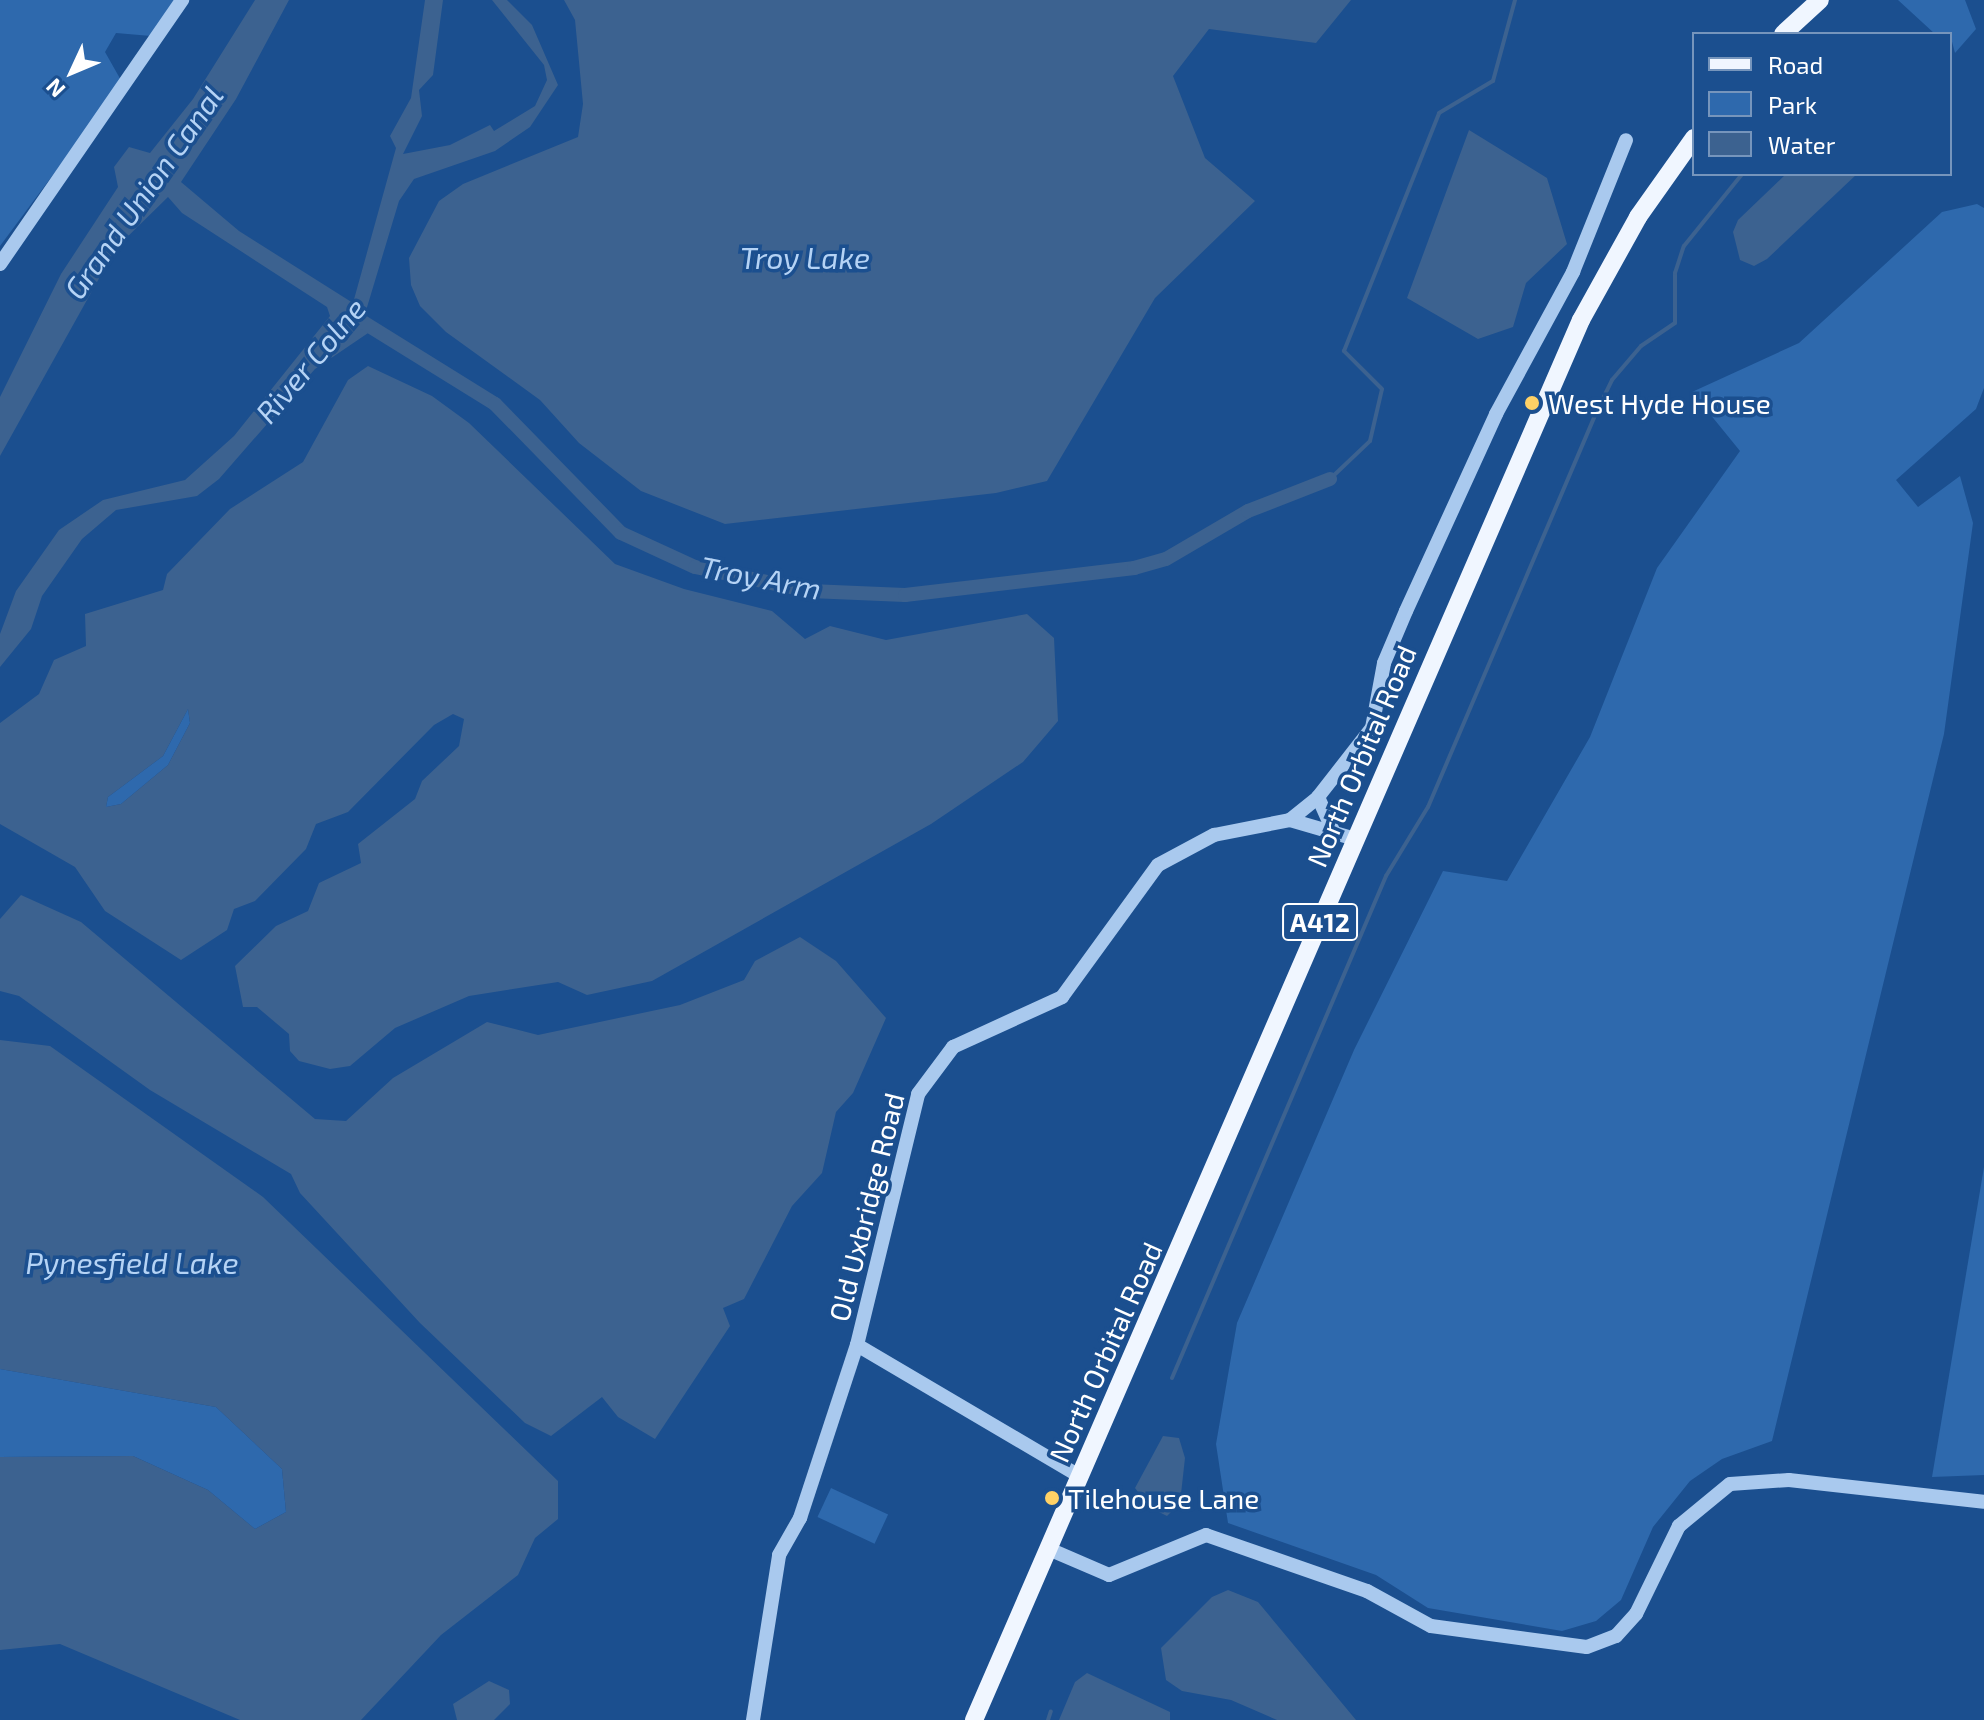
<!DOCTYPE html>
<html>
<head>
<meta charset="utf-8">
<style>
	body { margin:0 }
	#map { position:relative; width:1984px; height:1720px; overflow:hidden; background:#1b4f8f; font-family:"Exo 2",sans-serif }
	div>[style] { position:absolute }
	.green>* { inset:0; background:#2e69ad; transform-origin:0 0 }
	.water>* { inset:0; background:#3c6290 }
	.stream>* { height:4px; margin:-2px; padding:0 2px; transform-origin:2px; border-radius:2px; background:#3c6290 }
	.canal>* { height:14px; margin:-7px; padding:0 7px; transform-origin:7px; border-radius:7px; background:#3c6290 }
	.minor>* { height:14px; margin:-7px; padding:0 7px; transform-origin:7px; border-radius:7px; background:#a9c9ee }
	.major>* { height:18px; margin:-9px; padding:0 9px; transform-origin:9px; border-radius:9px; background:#f0f6ff }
	.dots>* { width:22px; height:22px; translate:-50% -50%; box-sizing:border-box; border:4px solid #1b4f8f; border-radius:50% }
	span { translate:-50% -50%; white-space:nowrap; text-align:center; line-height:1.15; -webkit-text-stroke:7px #1b4f8f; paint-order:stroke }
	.shield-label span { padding:2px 6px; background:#1b4f8f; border:2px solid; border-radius:6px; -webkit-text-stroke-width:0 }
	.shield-label { font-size:26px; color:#fff; font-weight:700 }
	.poi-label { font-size:28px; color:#fff }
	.left { translate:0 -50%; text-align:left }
	.street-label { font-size:28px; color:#fff }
	.water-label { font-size:30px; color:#b5d3f5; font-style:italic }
	.legend { position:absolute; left:1692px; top:32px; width:260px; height:144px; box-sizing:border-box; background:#1b4f8f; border:2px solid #7695bc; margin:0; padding:10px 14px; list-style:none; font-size:24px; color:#fff }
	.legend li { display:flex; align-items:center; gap:16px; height:40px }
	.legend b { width:40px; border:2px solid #7695bc }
	.north { position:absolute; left:32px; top:32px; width:80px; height:80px; -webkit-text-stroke:6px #1b4f8f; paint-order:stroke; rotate:226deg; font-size:22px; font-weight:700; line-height:32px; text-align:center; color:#fff }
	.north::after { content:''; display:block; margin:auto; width:28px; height:36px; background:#fff; clip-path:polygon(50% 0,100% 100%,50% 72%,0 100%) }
</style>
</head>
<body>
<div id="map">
	<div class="green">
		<div style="clip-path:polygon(0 0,175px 0,151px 36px,116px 33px,105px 52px,122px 82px,0 246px)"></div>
		<div style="clip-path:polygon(1898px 0,1965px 0,1976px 29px,1955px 53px,1950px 34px,1935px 34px)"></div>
		<div style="clip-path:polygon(1977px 204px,1984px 208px,1984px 388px,1976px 409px,1896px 480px,1918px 507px,1960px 476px,1973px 523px,1944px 734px,1772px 1441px,1722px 1459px,1690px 1481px,1653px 1527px,1621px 1600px,1596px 1621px,1562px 1631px,1428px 1608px,1376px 1575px,1228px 1523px,1216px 1444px,1237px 1323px,1354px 1050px,1443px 871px,1507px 881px,1590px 737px,1657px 568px,1740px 451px,1692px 392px,1799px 343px,1942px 212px)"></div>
		<div style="clip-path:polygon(188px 709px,190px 723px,168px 765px,121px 804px,106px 807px,108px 797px,163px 756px)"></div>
		<div style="clip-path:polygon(1984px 1167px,1984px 1475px,1932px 1477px)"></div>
		<div style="clip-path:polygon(0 1369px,216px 1407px,282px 1469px,286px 1512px,255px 1529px,208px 1490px,133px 1456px,0 1457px)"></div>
		<div style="left:831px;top:1488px;width:63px;height:32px;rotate:25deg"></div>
	</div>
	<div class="water">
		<div style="clip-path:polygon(255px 0,289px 0,236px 99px,181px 182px,239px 231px,353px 303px,396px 148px,390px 136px,411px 98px,425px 0,443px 0,433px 75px,419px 90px,422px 116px,403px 154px,450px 145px,490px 125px,494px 131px,535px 106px,547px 80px,544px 65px,492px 0,507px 0,532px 25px,558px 85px,530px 127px,495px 151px,414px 179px,399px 201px,365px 314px,374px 329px,315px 369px,219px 479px,197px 496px,116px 510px,82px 539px,42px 596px,31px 629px,0 667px,0 634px,16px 591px,59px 530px,103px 500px,185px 480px,234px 436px,330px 316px,327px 307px,182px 213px,168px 197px,116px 248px,0 456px,0 397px,61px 274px,118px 187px,114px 167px,129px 147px,150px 153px,193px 99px)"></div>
		<div style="clip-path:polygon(564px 0,1351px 0,1316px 43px,1209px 29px,1173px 76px,1205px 158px,1255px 201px,1155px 298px,1047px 481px,996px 493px,725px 524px,641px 491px,579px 443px,540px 400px,446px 332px,420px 306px,411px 285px,409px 258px,439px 201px,463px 184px,578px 137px,583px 104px,575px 20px)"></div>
		<div style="clip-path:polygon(1469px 130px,1547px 178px,1567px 244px,1526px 283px,1513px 327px,1478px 339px,1407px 298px)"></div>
		<div style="clip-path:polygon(1786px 174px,1857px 174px,1767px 259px,1754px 266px,1740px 260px,1733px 232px,1738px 220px)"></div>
		<div style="clip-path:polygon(evenodd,368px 366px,432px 396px,469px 423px,615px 564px,684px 589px,772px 611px,805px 639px,830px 626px,886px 640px,1027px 614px,1054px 638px,1058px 721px,1023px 762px,931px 824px,652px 981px,587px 995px,558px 982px,469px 996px,395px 1028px,350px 1066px,330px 1069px,299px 1061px,290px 1051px,289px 1034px,257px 1007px,243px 1007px,235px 966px,276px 926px,308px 911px,319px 883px,361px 863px,358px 844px,415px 799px,422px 781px,459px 746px,464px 719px,453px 714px,434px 725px,348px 812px,316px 824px,306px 849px,255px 901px,234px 909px,227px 930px,181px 960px,105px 911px,75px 867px,0 824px,0 723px,39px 694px,54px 660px,86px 646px,85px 614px,163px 590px,167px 574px,230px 509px,303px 462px,348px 380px,368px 366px,188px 709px,190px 723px,168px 765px,121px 804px,106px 807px,108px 797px,163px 756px,188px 709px)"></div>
		<div style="clip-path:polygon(21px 895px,81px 922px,315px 1119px,346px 1121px,393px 1078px,487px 1022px,538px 1035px,680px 1005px,744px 980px,755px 961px,800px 937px,836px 961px,886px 1018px,853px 1093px,836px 1112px,822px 1173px,792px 1206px,744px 1299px,723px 1308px,730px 1326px,655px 1439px,618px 1417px,602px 1397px,551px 1436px,525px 1423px,420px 1323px,300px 1193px,291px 1174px,150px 1090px,19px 996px,0 991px,0 919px)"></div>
		<div style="clip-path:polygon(0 1040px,50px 1046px,263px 1197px,558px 1481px,558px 1519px,535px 1538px,518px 1575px,441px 1635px,361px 1720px,240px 1720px,60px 1644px,0 1650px,0 1457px,133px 1456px,208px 1490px,255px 1529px,286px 1512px,282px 1469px,216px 1407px,0 1369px)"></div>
		<div style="clip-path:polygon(1163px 1436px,1179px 1438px,1185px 1458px,1180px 1503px,1167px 1516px,1149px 1507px,1135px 1488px)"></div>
		<div style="clip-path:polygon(1228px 1590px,1258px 1602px,1356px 1720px,1277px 1720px,1231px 1700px,1182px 1691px,1166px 1680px,1161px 1648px,1212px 1597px)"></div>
		<div style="clip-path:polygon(1087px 1673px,1170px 1712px,1170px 1720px,1059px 1720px,1075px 1682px)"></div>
		<div style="clip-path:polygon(489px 1681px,509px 1690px,510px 1704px,494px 1720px,457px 1720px,453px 1704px)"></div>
	</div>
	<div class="stream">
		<div style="left:1330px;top:479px;width:55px;rotate:-43.5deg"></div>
		<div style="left:1370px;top:441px;width:53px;rotate:-77deg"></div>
		<div style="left:1382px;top:389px;width:54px;rotate:-135deg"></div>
		<div style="left:1344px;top:351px;width:256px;rotate:-68.2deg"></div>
		<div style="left:1439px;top:113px;width:63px;rotate:-30.7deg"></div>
		<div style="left:1493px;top:81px;width:84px;rotate:-74.8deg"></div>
		<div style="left:1172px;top:1378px;width:546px;rotate:-66.91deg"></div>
		<div style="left:1386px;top:876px;width:81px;rotate:-58.7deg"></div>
		<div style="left:1428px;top:807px;width:426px;rotate:-66.9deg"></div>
		<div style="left:1595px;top:415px;width:39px;rotate:-64deg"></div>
		<div style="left:1612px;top:380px;width:45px;rotate:-49.5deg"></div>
		<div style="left:1641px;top:346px;width:41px;rotate:-34.1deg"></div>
		<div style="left:1675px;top:323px;width:50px;rotate:-90deg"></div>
		<div style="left:1675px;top:273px;width:28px;rotate:-72deg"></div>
		<div style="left:1684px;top:246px;width:92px;rotate:-51.1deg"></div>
		<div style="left:1048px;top:1720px;width:9px;rotate:-72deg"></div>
	</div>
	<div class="canal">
		<div style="left:358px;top:319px;width:161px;rotate:31.8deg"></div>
		<div style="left:495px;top:404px;width:180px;rotate:45.7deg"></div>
		<div style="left:621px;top:533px;width:81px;rotate:24.7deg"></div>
		<div style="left:695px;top:567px;width:117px;rotate:11.8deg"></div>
		<div style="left:810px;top:591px;width:95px;rotate:2.4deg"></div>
		<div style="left:905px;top:595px;width:231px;rotate:-6.7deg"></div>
		<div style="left:1134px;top:568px;width:33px;rotate:-16deg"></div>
		<div style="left:1166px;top:559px;width:95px;rotate:-30.3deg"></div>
		<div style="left:1248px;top:511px;width:88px;rotate:-21.3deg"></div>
	</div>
	<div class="minor">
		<div style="left:0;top:264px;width:321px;rotate:-55.4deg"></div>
		<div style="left:1318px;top:797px;width:39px;rotate:66deg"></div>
		<div style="left:1290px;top:820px;width:36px;rotate:-39deg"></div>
		<div style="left:1318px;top:797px;width:88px;rotate:-52deg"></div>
		<div style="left:1372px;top:728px;width:66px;rotate:-79.5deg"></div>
		<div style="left:1384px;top:663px;width:56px;rotate:-67.1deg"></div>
		<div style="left:1406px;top:611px;width:217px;rotate:-65.4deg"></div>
		<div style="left:1496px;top:414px;width:162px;rotate:-61.5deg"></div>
		<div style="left:1573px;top:272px;width:142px;rotate:-68.1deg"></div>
		<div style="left:857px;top:1345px;width:260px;rotate:30.5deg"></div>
		<div style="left:1051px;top:1550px;width:63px;rotate:23.3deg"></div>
		<div style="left:1109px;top:1575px;width:105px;rotate:-22.4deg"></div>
		<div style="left:1206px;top:1535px;width:170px;rotate:19.2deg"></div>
		<div style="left:1367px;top:1591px;width:73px;rotate:28.7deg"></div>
		<div style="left:1431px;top:1626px;width:157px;rotate:7.7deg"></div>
		<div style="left:1587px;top:1647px;width:31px;rotate:-21deg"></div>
		<div style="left:1616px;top:1636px;width:30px;rotate:-48deg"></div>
		<div style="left:1636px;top:1614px;width:98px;rotate:-64deg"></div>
		<div style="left:1679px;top:1526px;width:66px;rotate:-39.5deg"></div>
		<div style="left:1730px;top:1484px;width:59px;rotate:-3.9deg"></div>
		<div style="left:1789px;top:1480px;width:196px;rotate:6.4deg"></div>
		<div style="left:753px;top:1720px;width:167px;rotate:-81deg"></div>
		<div style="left:779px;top:1555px;width:43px;rotate:-60.4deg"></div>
		<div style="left:800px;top:1518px;width:182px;rotate:-71.8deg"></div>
		<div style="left:857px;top:1345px;width:258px;rotate:-76.3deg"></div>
		<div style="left:918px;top:1094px;width:59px;rotate:-53.3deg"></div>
		<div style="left:953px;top:1047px;width:120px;rotate:-24.6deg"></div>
		<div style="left:1062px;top:997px;width:163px;rotate:-54deg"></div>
		<div style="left:1158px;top:865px;width:64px;rotate:-28.2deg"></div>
		<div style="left:1214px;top:835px;width:77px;rotate:-11.2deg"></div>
		<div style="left:1290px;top:820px;width:68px;rotate:16.3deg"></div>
	</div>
	<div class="major">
		<div style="left:1783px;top:34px;width:50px;rotate:-42.6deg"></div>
		<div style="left:974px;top:1720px;width:1526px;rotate:-66.56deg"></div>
		<div style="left:1581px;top:320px;width:118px;rotate:-61deg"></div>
		<div style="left:1638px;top:217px;width:97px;rotate:-54.7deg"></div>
	</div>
	<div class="dots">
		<div style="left:1532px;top:403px;background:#ffd166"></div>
		<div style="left:1052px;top:1498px;background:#ffd166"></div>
	</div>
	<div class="shield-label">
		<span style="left:1320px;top:922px">A412</span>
	</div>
	<div class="poi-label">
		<span class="left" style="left:1548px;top:403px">West Hyde House</span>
		<span class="left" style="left:1068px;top:1498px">Tilehouse Lane</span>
	</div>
	<div class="street-label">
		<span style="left:1361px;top:756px;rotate:-67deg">North Orbital Road</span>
		<span style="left:866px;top:1207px;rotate:-76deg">Old Uxbridge Road</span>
		<span style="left:1105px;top:1352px;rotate:-66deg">North Orbital Road</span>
	</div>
	<div class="water-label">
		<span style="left:143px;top:192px;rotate:-55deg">Grand Union Canal</span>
		<span style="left:805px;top:257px">Troy Lake</span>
		<span style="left:310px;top:360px;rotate:-50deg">River Colne</span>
		<span style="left:761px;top:577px;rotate:11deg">Troy Arm</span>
		<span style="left:132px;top:1262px">Pynesfield Lake</span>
	</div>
	<ul class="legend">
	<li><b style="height:10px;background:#f0f6ff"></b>Road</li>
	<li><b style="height:22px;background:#2e69ad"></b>Park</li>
	<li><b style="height:22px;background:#3c6290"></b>Water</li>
	</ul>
	<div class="north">N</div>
</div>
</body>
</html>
